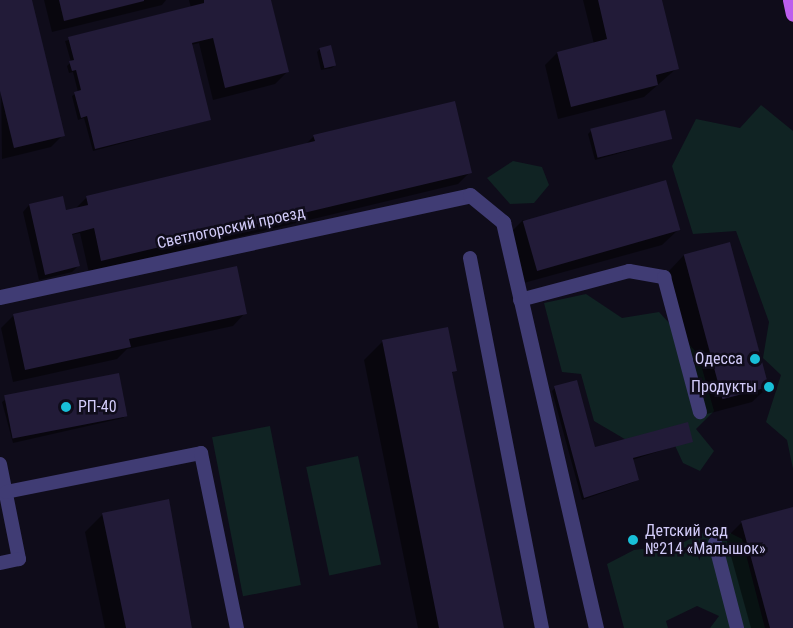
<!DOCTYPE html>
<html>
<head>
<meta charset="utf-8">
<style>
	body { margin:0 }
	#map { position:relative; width:793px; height:628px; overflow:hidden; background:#0f0c1a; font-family:"Roboto Condensed",sans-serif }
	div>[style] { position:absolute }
	.green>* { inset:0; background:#102323; transform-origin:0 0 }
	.shadow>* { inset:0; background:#0007 }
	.building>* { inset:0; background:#221b38; transform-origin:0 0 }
	.service>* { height:14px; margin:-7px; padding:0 7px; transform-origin:7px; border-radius:7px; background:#403c74 }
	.minor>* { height:15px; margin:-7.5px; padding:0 7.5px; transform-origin:7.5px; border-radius:7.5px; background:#403c74 }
	.primary>* { height:15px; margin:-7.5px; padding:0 7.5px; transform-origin:7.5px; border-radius:7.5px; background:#bc5eed }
	.dots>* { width:16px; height:16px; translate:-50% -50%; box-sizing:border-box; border:3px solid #0f0c1a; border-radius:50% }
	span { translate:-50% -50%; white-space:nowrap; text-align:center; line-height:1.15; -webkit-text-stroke:5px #0f0c1a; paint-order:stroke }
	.street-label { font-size:16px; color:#d2cbf9 }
	.poi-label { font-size:16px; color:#d2cbf9 }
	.right { translate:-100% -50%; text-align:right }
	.left { translate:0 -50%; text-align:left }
</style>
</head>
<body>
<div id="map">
	<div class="green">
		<div style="clip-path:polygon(761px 105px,793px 131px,793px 469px,787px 440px,766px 422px,781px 375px,763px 358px,769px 322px,736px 231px,693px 234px,672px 166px,696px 119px,740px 128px)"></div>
		<div style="clip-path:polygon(513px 161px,542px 167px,549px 185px,534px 203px,510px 204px,487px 178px)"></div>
		<div style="clip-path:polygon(586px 294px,622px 318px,659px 312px,698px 354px,714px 411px,696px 429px,714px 451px,700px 471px,683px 463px,672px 439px,640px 448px,594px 421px,581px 374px,562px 372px,544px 303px)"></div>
		<div style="left:270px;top:426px;width:162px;height:59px;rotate:79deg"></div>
		<div style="left:358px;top:456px;width:111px;height:53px;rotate:78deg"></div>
		<div style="clip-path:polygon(716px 526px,742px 539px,765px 628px,710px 628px,719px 616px,697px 606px,666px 621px,668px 628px,624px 628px,607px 564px,634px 550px,680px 544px)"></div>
	</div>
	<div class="shadow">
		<div style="clip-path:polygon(0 0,31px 0,63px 135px,51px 147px,2px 159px)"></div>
		<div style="clip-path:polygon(44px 0,166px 0,162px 5px,52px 32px)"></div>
		<div style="clip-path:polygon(189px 0,269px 0,287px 72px,275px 84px,213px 100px,199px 43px,191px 45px,209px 120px,93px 151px,84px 118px,78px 120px,72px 96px,78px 92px,73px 72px,69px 73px,67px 66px,71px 62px,65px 41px,191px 8px)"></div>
		<div style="clip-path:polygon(583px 0,660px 0,677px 68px,644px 97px,558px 119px,545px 65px,557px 53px,594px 44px)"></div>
		<div style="clip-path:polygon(320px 49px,335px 65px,332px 68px,321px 70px,317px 52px)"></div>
		<div style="clip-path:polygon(591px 131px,670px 139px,595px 160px,588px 134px)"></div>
		<div style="clip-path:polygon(314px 136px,470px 172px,458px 184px,89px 273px,80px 233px,71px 235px,78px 266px,72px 272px,39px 280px,23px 212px,29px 205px,62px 198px,65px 212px,74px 210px,87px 197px,305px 145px)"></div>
		<div style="clip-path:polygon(523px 220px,678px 230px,662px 245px,520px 284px,507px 236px)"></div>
		<div style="clip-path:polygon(729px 243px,768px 387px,752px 402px,707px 414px,669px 271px,684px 255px)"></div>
		<div style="clip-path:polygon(245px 313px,233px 326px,127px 349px,117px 359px,13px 382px,1px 328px,13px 316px)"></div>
		<div style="clip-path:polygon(447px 329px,455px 370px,451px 374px,502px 628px,418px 628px,364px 360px,382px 342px)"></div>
		<div style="clip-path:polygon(118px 375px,126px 415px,123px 418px,13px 443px,2px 402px,5px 400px)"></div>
		<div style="clip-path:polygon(555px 388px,594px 449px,691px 441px,632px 460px,637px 479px,634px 482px,582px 500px,552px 391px)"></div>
		<div style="clip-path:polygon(168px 501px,192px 628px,105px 628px,85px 532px,103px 514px)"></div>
		<div style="clip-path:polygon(793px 509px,793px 628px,751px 628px,726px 538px,742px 522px)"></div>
	</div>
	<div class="building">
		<div style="clip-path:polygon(0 0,32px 0,65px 136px,14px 148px,0 91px)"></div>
		<div style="clip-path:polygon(59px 0,144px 0,144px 1px,64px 21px)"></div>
		<div style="clip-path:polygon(204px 0,271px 0,289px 72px,225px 88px,213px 38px,192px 43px,211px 120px,95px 149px,87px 116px,81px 118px,74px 92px,81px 90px,76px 70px,72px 71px,69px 61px,74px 60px,68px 37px,204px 3px)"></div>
		<div style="clip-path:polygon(598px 0,662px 0,679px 69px,656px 75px,658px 85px,571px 107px,557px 52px,607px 39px)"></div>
		<div style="left:331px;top:45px;width:21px;height:12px;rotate:76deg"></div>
		<div style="clip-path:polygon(455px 101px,472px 173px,101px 261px,94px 228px,72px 234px,80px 266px,45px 275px,29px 204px,63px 196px,66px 210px,88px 205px,86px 196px,315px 141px,313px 135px)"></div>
		<div style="left:665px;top:110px;width:30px;height:77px;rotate:76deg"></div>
		<div style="left:666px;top:180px;width:52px;height:149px;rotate:74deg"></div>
		<div style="left:730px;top:242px;width:150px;height:48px;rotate:75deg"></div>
		<div style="clip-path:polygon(237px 266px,247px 314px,129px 339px,131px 347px,25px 370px,13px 314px)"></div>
		<div style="clip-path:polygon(448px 327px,457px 371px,452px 372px,504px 628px,439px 628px,382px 340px)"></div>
		<div style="left:119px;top:373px;width:44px;height:117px;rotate:79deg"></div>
		<div style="clip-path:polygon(577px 380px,595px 447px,688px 422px,693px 442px,633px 458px,639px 480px,584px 498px,554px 386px)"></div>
		<div style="clip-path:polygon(169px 499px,192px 628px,126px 628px,102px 513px)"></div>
		<div style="clip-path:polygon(793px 507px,793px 628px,770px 628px,741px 521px)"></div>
	</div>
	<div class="service">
		<div style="left:470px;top:258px;width:377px;rotate:79deg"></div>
		<div style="left:520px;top:300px;width:113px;rotate:-14.9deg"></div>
		<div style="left:629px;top:271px;width:36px;rotate:10deg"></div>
		<div style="left:664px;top:277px;width:140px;rotate:75.1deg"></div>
		<div style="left:0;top:464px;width:97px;rotate:78.7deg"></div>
		<div style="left:19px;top:559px;width:19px;rotate:168deg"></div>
		<div style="left:6px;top:492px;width:199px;rotate:-11.3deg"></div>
		<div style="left:201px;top:453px;width:179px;rotate:78.4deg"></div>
		<div style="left:715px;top:543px;width:88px;rotate:75.5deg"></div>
	</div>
	<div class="minor">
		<div style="left:0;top:297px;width:481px;rotate:-12.2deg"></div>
		<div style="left:470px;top:195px;width:43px;rotate:39.3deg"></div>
		<div style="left:503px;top:222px;width:417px;rotate:77.1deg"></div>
	</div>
	<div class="primary">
		<div style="left:790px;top:0;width:14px;rotate:78deg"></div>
	</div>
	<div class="dots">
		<div style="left:755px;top:359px;background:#18bfd8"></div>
		<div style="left:769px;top:387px;background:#18bfd8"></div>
		<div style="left:66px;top:407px;background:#18bfd8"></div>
		<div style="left:633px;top:540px;background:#18bfd8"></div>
	</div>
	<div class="street-label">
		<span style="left:231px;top:228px;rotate:-12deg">Светлогорский проезд</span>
	</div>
	<div class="poi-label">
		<span class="right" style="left:743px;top:359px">Одесса</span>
		<span class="right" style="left:757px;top:387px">Продукты</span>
		<span class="left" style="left:78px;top:407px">РП-40</span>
		<span class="left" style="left:645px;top:540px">Детский сад<br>№214 «Малышок»</span>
	</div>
</div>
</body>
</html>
